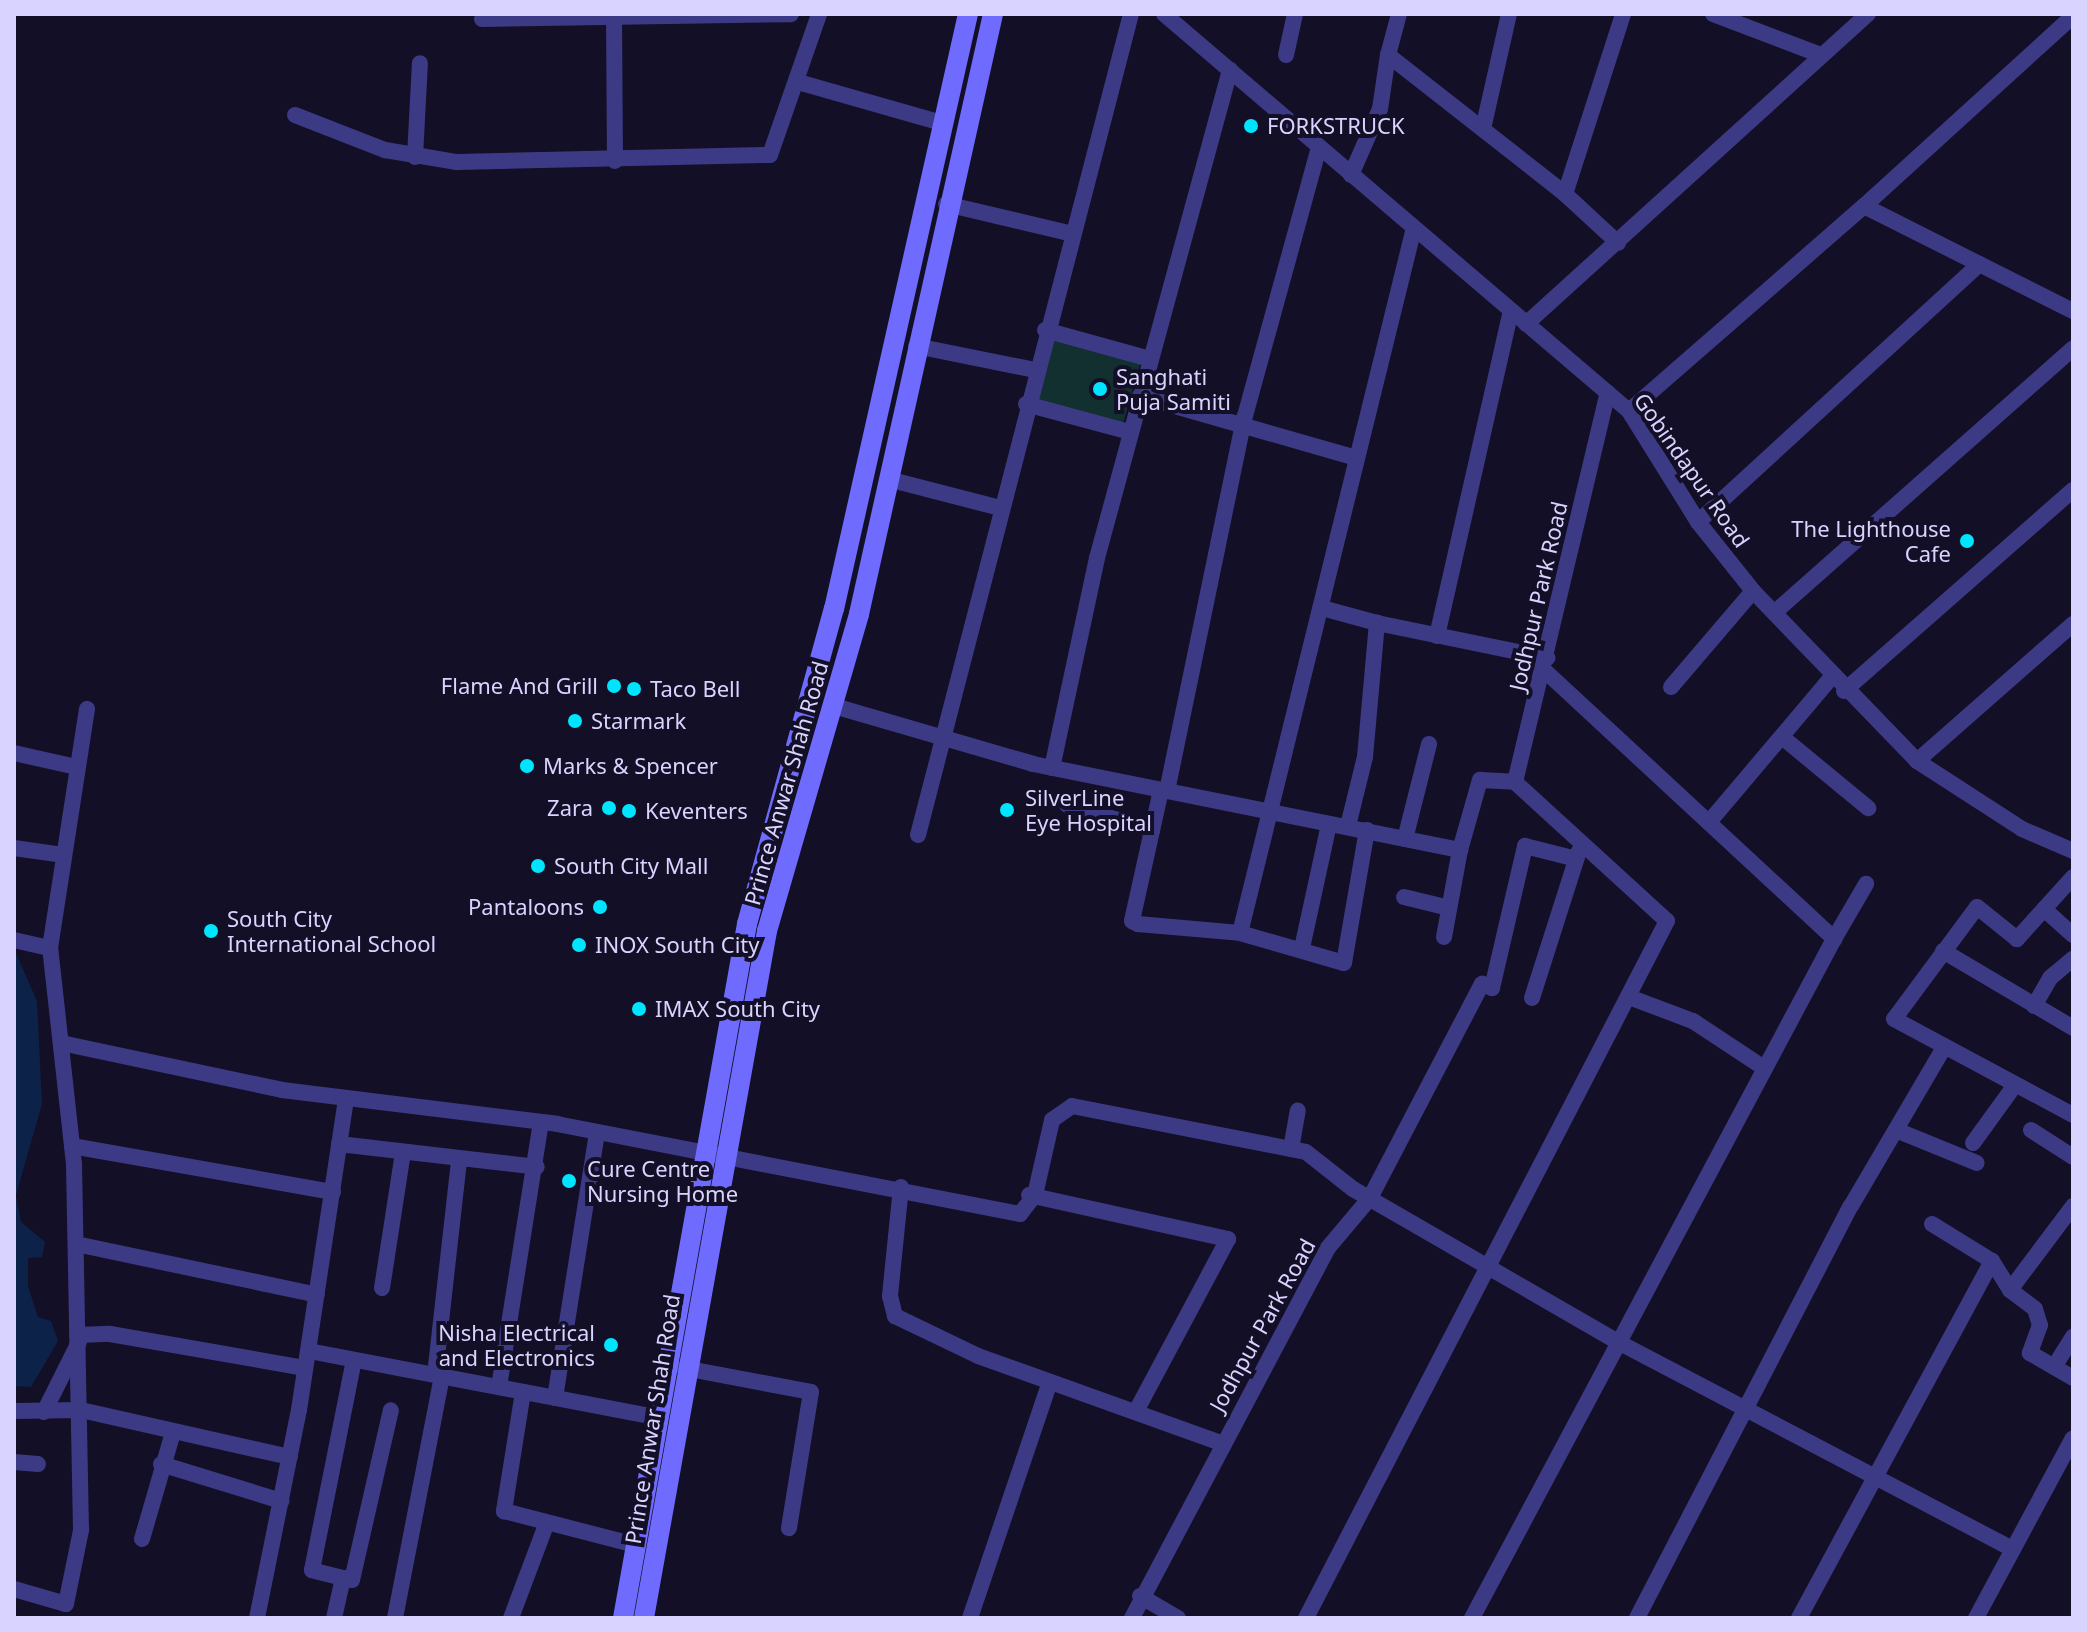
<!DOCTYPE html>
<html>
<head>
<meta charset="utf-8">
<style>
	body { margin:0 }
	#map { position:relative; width:2087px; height:1632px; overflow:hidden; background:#130f26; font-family:"Noto Sans",sans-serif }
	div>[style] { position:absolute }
	.green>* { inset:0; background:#12302f; transform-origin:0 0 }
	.water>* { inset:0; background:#0c2248 }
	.street>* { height:16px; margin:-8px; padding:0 8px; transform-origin:8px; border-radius:8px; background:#3d3a85 }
	.secondary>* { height:20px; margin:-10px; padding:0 10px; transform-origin:10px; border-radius:10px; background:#6f6bff }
	.dots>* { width:22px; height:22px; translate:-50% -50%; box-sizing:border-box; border:4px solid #130f26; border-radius:50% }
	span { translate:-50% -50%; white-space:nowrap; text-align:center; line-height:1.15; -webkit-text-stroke:8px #130f26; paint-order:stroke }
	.poi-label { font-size:22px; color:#d9d4ff }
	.left { translate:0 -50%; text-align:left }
	.right { translate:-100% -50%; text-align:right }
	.street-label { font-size:22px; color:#d9d4ff }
	.frame { position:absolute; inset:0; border:16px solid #d9d4ff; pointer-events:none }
</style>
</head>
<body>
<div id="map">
	<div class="green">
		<div style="left:1049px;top:337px;width:95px;height:67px;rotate:16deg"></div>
	</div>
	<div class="water">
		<div style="clip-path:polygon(14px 949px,37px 1001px,42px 1104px,16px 1195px,21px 1222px,45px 1242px,42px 1257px,28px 1258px,28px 1286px,38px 1317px,51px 1321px,58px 1341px,31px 1387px,14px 1386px)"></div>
	</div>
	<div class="street">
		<div style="left:1164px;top:14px;width:611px;rotate:40.49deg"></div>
		<div style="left:1629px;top:411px;width:131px;rotate:58.1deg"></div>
		<div style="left:1698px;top:522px;width:88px;rotate:51.4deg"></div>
		<div style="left:1753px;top:591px;width:236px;rotate:46deg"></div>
		<div style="left:1917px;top:761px;width:125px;rotate:32.9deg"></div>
		<div style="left:2022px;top:829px;width:56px;rotate:23.3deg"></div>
		<div style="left:1399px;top:14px;width:42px;rotate:105deg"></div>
		<div style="left:1388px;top:55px;width:225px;rotate:38.1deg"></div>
		<div style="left:1713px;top:14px;width:116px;rotate:20.8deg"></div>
		<div style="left:2073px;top:16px;width:282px;rotate:137.7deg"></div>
		<div style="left:1864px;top:206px;width:234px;rotate:26.7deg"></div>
		<div style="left:614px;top:17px;width:144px;rotate:89.6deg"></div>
		<div style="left:482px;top:19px;width:309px;rotate:-0.9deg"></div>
		<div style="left:1286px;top:55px;width:42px;rotate:-77.6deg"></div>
		<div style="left:798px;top:82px;width:146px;rotate:15.9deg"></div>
		<div style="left:295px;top:115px;width:97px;rotate:21.3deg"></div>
		<div style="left:385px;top:150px;width:73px;rotate:9.5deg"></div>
		<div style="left:457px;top:162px;width:313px;rotate:-1.3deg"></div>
		<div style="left:770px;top:155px;width:149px;rotate:-70.8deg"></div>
		<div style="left:1483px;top:129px;width:118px;rotate:-77.3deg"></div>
		<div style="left:415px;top:157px;width:94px;rotate:-87deg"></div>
		<div style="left:1351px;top:175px;width:72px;rotate:-66.3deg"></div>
		<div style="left:1380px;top:109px;width:55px;rotate:-81.6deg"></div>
		<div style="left:946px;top:204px;width:126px;rotate:13.3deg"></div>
		<div style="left:1618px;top:243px;width:72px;rotate:-137.2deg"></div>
		<div style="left:1565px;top:194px;width:189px;rotate:-72.1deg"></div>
		<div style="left:1526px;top:324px;width:462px;rotate:-42.2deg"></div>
		<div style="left:1045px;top:330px;width:109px;rotate:15.4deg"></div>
		<div style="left:916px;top:346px;width:121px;rotate:11.4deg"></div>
		<div style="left:1140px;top:396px;width:225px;rotate:16deg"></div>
		<div style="left:1026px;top:404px;width:108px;rotate:15.1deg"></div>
		<div style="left:1629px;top:411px;width:312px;rotate:-41.1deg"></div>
		<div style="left:888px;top:479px;width:116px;rotate:14.5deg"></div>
		<div style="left:1698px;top:522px;width:382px;rotate:-42.5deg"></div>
		<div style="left:1322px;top:608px;width:57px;rotate:15.3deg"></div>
		<div style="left:1775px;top:612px;width:398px;rotate:-41.5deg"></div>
		<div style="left:1437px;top:636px;width:333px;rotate:-77.2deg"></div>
		<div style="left:1544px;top:670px;width:396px;rotate:42.8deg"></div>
		<div style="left:1834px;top:939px;width:64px;rotate:-59.8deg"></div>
		<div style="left:1671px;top:687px;width:126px;rotate:-49.5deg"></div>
		<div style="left:1844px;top:691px;width:305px;rotate:-41.3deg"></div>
		<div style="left:834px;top:706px;width:207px;rotate:16.2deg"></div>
		<div style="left:1033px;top:764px;width:436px;rotate:11.4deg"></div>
		<div style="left:1460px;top:850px;width:73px;rotate:-74.1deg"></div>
		<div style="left:1480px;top:780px;width:35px;rotate:3deg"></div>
		<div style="left:1782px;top:737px;width:112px;rotate:39.5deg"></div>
		<div style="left:14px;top:753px;width:64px;rotate:12.7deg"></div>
		<div style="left:1917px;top:761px;width:208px;rotate:-41.3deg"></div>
		<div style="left:1052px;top:768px;width:215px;rotate:-77.9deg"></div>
		<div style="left:1097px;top:558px;width:506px;rotate:-74.75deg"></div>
		<div style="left:1161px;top:790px;width:134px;rotate:102.5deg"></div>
		<div style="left:1132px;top:921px;width:7px;rotate:27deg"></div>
		<div style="left:1138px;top:924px;width:102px;rotate:5deg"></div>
		<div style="left:1240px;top:933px;width:108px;rotate:16.1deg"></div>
		<div style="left:1344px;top:963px;width:135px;rotate:-80.2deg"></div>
		<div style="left:1167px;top:791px;width:383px;rotate:-78.3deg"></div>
		<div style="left:1245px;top:416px;width:278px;rotate:-74.6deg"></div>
		<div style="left:1067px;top:805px;width:89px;rotate:16.4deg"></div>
		<div style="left:1710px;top:821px;width:187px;rotate:-49.8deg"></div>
		<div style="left:1348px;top:826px;width:71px;rotate:-76.2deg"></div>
		<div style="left:1365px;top:757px;width:135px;rotate:-84.9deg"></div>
		<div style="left:1377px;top:623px;width:174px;rotate:11.6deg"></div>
		<div style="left:918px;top:835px;width:848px;rotate:-75.46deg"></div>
		<div style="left:1405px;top:839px;width:98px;rotate:-75.8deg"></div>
		<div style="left:14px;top:848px;width:49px;rotate:8.1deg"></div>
		<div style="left:2073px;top:877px;width:84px;rotate:132.1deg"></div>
		<div style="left:2017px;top:939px;width:51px;rotate:-141.3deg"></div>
		<div style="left:1977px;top:907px;width:139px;rotate:126.5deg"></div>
		<div style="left:1894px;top:1019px;width:203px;rotate:28.2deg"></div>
		<div style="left:1404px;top:897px;width:46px;rotate:13.7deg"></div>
		<div style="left:2044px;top:909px;width:39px;rotate:42deg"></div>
		<div style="left:1240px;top:933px;width:722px;rotate:-76.14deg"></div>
		<div style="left:1444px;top:937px;width:88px;rotate:-79.6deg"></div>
		<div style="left:14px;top:940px;width:37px;rotate:13deg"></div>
		<div style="left:1302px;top:948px;width:127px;rotate:-77.7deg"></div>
		<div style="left:1943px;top:951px;width:151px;rotate:30.6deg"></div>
		<div style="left:1629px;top:997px;width:68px;rotate:20.6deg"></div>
		<div style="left:1693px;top:1021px;width:85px;rotate:33.5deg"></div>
		<div style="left:1532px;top:998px;width:154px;rotate:-72.3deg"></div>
		<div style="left:2034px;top:1006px;width:32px;rotate:-60deg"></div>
		<div style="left:2050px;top:978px;width:30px;rotate:-40deg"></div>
		<div style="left:66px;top:1044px;width:221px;rotate:12deg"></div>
		<div style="left:282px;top:1090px;width:277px;rotate:7deg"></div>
		<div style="left:557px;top:1124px;width:472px;rotate:11deg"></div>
		<div style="left:1020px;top:1214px;width:24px;rotate:-52deg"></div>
		<div style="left:1035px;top:1195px;width:77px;rotate:-77.2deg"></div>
		<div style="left:1052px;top:1120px;width:24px;rotate:-35deg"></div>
		<div style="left:1072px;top:1106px;width:238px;rotate:11.1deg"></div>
		<div style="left:1306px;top:1152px;width:60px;rotate:38.2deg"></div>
		<div style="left:1353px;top:1189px;width:308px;rotate:30deg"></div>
		<div style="left:1620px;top:1343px;width:444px;rotate:27.7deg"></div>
		<div style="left:1896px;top:1130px;width:87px;rotate:22.2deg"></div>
		<div style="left:2031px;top:1130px;width:50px;rotate:32.7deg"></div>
		<div style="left:1973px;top:1143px;width:72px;rotate:-54.1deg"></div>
		<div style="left:339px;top:1144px;width:199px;rotate:6.6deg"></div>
		<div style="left:72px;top:1146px;width:265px;rotate:10deg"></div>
		<div style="left:1291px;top:1149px;width:39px;rotate:-80deg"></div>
		<div style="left:901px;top:1187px;width:110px;rotate:95.8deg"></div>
		<div style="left:890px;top:1296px;width:21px;rotate:76deg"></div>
		<div style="left:895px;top:1316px;width:92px;rotate:25.7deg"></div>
		<div style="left:978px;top:1356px;width:258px;rotate:19.7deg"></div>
		<div style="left:1029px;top:1195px;width:204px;rotate:12.5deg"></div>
		<div style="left:1228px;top:1239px;width:195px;rotate:118.1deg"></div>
		<div style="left:1932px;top:1224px;width:70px;rotate:31.7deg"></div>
		<div style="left:1992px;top:1261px;width:34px;rotate:58deg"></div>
		<div style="left:2010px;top:1290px;width:31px;rotate:37deg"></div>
		<div style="left:2035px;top:1309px;width:17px;rotate:73deg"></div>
		<div style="left:2040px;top:1325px;width:30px;rotate:110deg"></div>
		<div style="left:2030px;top:1353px;width:50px;rotate:30.2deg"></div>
		<div style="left:76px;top:1244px;width:246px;rotate:11.9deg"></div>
		<div style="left:382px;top:1288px;width:137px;rotate:-81.2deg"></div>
		<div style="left:2010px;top:1290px;width:105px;rotate:-53.1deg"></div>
		<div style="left:77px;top:1335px;width:33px;rotate:-2deg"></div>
		<div style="left:110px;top:1334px;width:198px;rotate:9.9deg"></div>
		<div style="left:309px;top:1351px;width:353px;rotate:10.8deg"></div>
		<div style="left:2054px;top:1367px;width:36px;rotate:-58deg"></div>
		<div style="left:684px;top:1368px;width:129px;rotate:10.7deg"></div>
		<div style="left:811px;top:1392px;width:138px;rotate:99.2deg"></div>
		<div style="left:435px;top:1375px;width:216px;rotate:-83.6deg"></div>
		<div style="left:499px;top:1387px;width:268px;rotate:-81deg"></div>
		<div style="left:523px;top:1392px;width:121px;rotate:99.1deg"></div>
		<div style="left:504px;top:1511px;width:135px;rotate:14.5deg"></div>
		<div style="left:555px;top:1398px;width:269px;rotate:-81deg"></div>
		<div style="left:14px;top:1411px;width:67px;rotate:-0.9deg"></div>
		<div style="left:81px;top:1410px;width:214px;rotate:12.7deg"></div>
		<div style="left:44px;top:1412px;width:78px;rotate:-63.4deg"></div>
		<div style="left:14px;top:1462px;width:24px;rotate:5deg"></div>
		<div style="left:161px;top:1464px;width:126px;rotate:17.1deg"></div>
		<div style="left:142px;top:1539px;width:111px;rotate:-73.8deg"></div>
		<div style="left:343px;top:1578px;width:32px;rotate:-166deg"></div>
		<div style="left:312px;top:1570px;width:214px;rotate:-78.7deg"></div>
		<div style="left:14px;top:1589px;width:54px;rotate:16.1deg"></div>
		<div style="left:66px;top:1604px;width:76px;rotate:-78.5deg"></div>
		<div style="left:81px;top:1530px;width:366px;rotate:-91.1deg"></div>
		<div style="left:74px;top:1164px;width:217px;rotate:-96.3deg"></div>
		<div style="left:50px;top:948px;width:242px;rotate:-81.2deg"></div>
		<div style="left:1140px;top:1596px;width:44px;rotate:30.1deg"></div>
		<div style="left:257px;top:1618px;width:212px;rotate:-78.6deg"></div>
		<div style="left:299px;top:1410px;width:315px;rotate:-81.4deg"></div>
		<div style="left:334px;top:1618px;width:41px;rotate:-77.3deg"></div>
		<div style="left:343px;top:1578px;width:9px;rotate:13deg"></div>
		<div style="left:352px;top:1580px;width:174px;rotate:-77.1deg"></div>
		<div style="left:395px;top:1618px;width:246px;rotate:-79deg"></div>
		<div style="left:511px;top:1618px;width:99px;rotate:-69.4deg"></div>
		<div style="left:970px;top:1618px;width:249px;rotate:-71.3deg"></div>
		<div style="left:1132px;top:1618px;width:417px;rotate:-62.1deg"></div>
		<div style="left:1327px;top:1249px;width:67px;rotate:-49.9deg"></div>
		<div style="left:1370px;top:1198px;width:242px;rotate:-62.4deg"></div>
		<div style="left:1482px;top:984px;width:11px;rotate:22deg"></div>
		<div style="left:1492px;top:988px;width:146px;rotate:-76.9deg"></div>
		<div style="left:1525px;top:846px;width:53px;rotate:14.3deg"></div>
		<div style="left:1306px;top:1618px;width:785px;rotate:-62.62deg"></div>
		<div style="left:1667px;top:921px;width:206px;rotate:-137.6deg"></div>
		<div style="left:1515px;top:782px;width:400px;rotate:-76.6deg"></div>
		<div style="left:1472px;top:1618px;width:769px;rotate:-61.94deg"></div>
		<div style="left:1637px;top:1618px;width:464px;rotate:-62.6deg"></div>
		<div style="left:1851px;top:1206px;width:182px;rotate:-59.6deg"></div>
		<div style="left:1799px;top:1618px;width:406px;rotate:-61.6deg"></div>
		<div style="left:1976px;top:1618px;width:204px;rotate:-61.7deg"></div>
	</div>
	<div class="secondary">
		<div style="left:623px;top:1618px;width:705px;rotate:-79.87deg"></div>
		<div style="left:747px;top:924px;width:327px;rotate:-74.6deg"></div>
		<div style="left:834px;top:609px;width:610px;rotate:-77.31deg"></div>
		<div style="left:644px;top:1618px;width:698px;rotate:-79.85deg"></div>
		<div style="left:767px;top:931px;width:330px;rotate:-73.8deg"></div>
		<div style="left:859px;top:614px;width:615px;rotate:-77.41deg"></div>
	</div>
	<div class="dots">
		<div style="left:1251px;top:126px;background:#00e5ff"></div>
		<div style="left:1100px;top:389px;background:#00e5ff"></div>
		<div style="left:1967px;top:541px;background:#00e5ff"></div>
		<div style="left:614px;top:686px;background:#00e5ff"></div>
		<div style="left:634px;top:689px;background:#00e5ff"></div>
		<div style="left:575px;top:721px;background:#00e5ff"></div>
		<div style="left:527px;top:766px;background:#00e5ff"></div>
		<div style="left:609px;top:808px;background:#00e5ff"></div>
		<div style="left:1007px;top:810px;background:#00e5ff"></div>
		<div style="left:629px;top:811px;background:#00e5ff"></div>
		<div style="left:538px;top:866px;background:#00e5ff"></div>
		<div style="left:600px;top:907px;background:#00e5ff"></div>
		<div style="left:211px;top:931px;background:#00e5ff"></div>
		<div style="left:579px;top:945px;background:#00e5ff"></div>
		<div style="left:639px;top:1009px;background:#00e5ff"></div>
		<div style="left:569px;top:1181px;background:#00e5ff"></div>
		<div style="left:611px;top:1345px;background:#00e5ff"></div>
	</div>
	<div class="poi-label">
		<span class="left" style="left:1267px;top:126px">FORKSTRUCK</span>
		<span class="left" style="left:1116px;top:389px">Sanghati<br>Puja Samiti</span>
		<span class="right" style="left:1951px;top:541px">The Lighthouse<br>Cafe</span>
		<span class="right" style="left:598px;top:686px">Flame And Grill</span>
		<span class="left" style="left:650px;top:689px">Taco Bell</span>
		<span class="left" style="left:591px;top:721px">Starmark</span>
		<span class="left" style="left:543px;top:766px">Marks &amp; Spencer</span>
		<span class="left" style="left:1025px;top:810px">SilverLine<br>Eye Hospital</span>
		<span class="right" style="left:593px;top:808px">Zara</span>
		<span class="left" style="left:645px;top:811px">Keventers</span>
		<span class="left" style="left:554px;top:866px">South City Mall</span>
		<span class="right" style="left:584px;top:907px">Pantaloons</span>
		<span class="left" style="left:227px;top:931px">South City<br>International School</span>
		<span class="left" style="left:595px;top:945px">INOX South City</span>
		<span class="left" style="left:655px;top:1009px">IMAX South City</span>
		<span class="left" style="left:587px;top:1181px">Cure Centre<br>Nursing Home</span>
		<span class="right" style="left:595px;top:1345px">Nisha Electrical<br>and Electronics</span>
	</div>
	<div class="street-label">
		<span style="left:1692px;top:470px;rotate:55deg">Gobindapur Road</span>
		<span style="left:1538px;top:596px;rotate:-77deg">Jodhpur Park Road</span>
		<span style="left:786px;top:783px;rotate:-74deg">Prince Anwar Shah Road</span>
		<span style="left:1262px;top:1325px;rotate:-61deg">Jodhpur Park Road</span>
		<span style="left:652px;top:1419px;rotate:-81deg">Prince Anwar Shah Road</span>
	</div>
	<div class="frame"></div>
</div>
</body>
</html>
